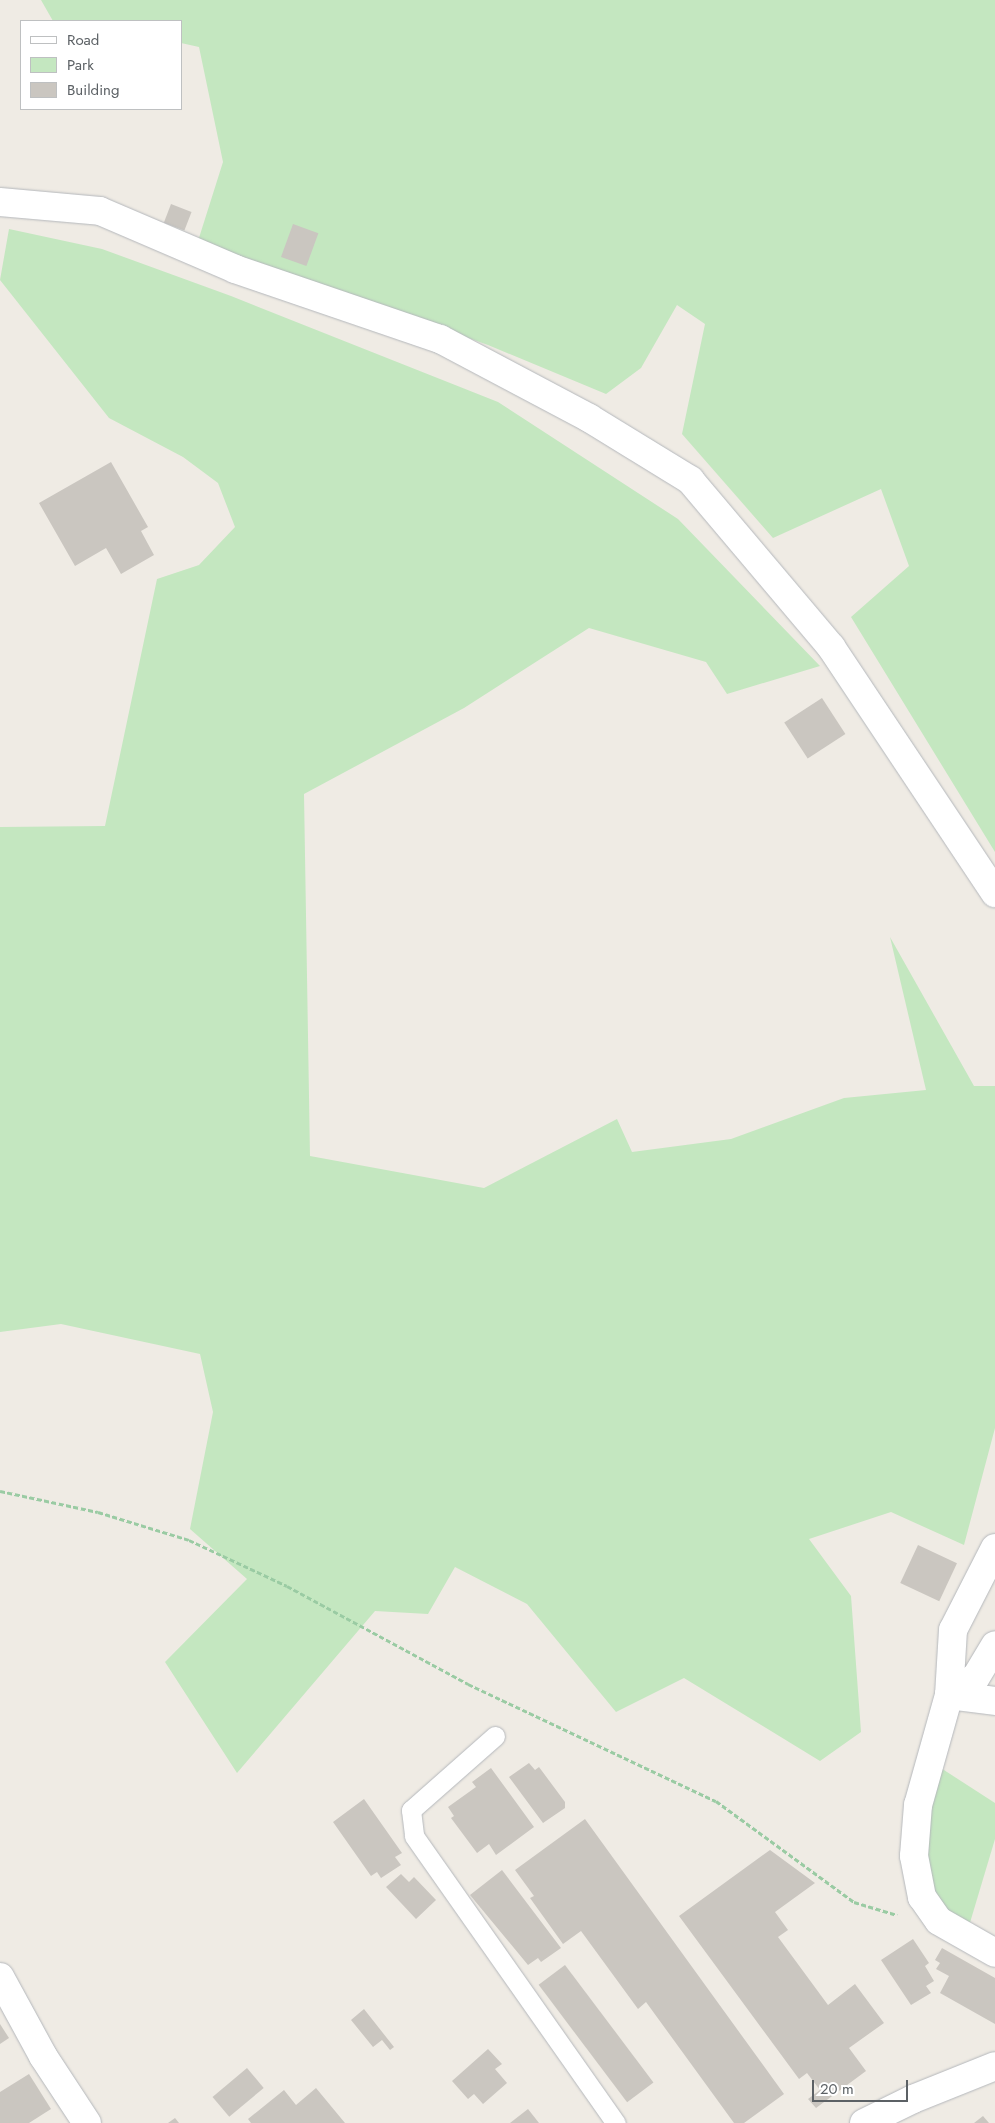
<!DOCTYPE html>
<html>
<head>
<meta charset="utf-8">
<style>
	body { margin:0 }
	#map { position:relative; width:995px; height:2123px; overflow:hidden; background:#efebe4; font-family:Jost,sans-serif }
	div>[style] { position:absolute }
	.green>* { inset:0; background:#c4e7c0 }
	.building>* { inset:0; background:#cac6c0; transform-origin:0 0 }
	.path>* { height:3px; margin-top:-1.5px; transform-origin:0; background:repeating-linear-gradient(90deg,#9acba3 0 5px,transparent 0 7.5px) }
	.roads { filter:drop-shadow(0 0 1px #b4b7bb) drop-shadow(0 0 1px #b4b7bb) }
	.service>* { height:19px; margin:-9.5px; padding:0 9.5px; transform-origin:9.5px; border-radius:9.5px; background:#fff }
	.minor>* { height:28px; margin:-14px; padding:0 14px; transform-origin:14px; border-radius:14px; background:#fff }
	span { translate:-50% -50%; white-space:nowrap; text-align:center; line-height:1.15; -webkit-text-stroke:4px #fff; paint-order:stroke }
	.legend { position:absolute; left:20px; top:20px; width:162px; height:90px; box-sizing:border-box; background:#fff; border:1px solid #bec0c1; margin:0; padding:6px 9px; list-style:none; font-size:15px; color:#5c6165 }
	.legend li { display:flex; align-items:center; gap:10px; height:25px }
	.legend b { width:25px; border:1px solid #bec0c1 }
	.scale { position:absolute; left:812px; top:2080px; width:96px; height:22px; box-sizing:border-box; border:2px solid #5c6165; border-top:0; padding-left:6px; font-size:15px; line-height:18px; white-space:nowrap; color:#5c6165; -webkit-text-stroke:4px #fff; paint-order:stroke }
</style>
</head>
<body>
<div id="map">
	<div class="green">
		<div style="clip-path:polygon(41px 0,995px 0,995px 852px,851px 617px,909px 566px,881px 489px,773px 538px,682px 434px,705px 324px,677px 305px,641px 368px,606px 394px,488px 345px,198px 241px,223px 162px,199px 47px,181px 43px,181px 21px,53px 21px)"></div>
		<div style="clip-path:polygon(9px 229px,102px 249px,231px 296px,498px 402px,678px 519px,820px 666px,727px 694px,706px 662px,589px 628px,464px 708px,304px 794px,310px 1156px,484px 1188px,617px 1119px,632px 1152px,731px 1139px,844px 1098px,926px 1090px,890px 937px,974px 1086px,995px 1086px,995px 1428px,964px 1545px,891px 1512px,809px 1539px,851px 1596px,861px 1732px,820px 1761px,684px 1678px,616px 1712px,527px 1604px,455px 1567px,428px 1614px,375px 1611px,237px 1773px,165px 1662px,247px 1579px,190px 1529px,213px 1412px,200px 1354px,61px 1324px,0 1332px,0 827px,105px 826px,157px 579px,199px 565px,235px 527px,218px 483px,183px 457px,109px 418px,0 280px)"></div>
		<div style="clip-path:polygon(930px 1761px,995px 1803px,995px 1839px,966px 1936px,939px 1921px,914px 1856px)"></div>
	</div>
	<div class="building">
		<div style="left:171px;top:204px;width:22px;height:20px;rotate:21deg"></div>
		<div style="left:293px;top:224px;width:27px;height:35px;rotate:20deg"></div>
		<div style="clip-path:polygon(111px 462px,148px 527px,141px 531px,154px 555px,121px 574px,106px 548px,75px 566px,39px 503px)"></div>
		<div style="left:822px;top:698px;width:43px;height:45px;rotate:57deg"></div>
		<div style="left:918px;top:1545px;width:43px;height:42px;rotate:25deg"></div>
		<div style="clip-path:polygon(529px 1763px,535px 1770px,539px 1767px,565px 1802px,565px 1808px,543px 1823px,509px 1777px)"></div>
		<div style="clip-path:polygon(491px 1768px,534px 1827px,496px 1855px,489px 1844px,477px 1853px,451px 1818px,454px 1816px,448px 1807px,476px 1787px,472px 1782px)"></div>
		<div style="clip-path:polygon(364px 1799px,402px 1853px,395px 1857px,401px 1865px,381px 1878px,377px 1872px,371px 1876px,333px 1822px)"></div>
		<div style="clip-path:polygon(585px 1819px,784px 2094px,744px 2123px,734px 2123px,646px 2002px,638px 2009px,581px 1931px,563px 1944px,530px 1898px,534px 1896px,515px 1870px)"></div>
		<div style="clip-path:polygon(770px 1850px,815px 1883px,775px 1912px,788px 1930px,778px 1937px,828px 2005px,855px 1984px,884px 2023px,849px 2048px,866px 2071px,816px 2108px,808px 2099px,820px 2090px,807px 2073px,799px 2079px,679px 1916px)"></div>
		<div style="clip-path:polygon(502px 1870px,561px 1948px,541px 1962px,538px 1958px,528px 1965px,470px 1895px)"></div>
		<div style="clip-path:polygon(401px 1874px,409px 1882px,414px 1877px,436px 1900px,416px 1919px,386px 1887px)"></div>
		<div style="clip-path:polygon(913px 1939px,929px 1963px,925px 1966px,934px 1981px,926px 1986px,931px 1993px,911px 2005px,881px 1960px)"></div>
		<div style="clip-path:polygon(942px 1948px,995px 1978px,995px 2024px,940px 1993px,949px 1976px,936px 1969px,940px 1963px,935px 1960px)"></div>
		<div style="left:565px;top:1965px;width:147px;height:33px;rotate:53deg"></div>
		<div style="clip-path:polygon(364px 2009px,394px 2047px,390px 2050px,382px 2040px,373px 2047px,351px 2020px)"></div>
		<div style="clip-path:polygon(0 2024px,9px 2038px,0 2044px)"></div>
		<div style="clip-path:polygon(488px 2049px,502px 2064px,495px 2069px,507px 2083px,483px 2104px,474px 2094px,468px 2099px,452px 2081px)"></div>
		<div style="left:247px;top:2068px;width:26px;height:45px;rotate:50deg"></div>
		<div style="clip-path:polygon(29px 2074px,51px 2109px,29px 2123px,0 2123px,0 2092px)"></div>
		<div style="clip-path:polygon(316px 2088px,345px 2123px,251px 2123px,248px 2119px,284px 2090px,296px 2105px)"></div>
		<div style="clip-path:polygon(528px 2109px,539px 2123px,510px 2123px)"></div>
		<div style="clip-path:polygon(983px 2116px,989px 2123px,974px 2123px)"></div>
		<div style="clip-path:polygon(175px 2118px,179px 2123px,168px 2123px)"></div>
	</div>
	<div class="path">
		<div style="left:0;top:1491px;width:100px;rotate:12.1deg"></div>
		<div style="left:98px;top:1512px;width:95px;rotate:17.1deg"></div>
		<div style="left:189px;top:1540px;width:108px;rotate:25.1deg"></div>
		<div style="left:287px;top:1586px;width:206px;rotate:28.4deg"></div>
		<div style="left:468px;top:1684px;width:274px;rotate:25.3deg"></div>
		<div style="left:716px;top:1801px;width:171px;rotate:36.2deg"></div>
		<div style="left:854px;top:1902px;width:45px;rotate:16.8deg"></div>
	</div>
	<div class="roads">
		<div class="service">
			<div style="left:495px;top:1736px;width:112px;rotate:138.6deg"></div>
			<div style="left:411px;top:1810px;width:26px;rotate:83deg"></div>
			<div style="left:414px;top:1836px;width:351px;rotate:54.9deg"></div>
		</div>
		<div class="minor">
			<div style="left:0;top:202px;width:100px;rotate:5.1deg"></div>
			<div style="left:100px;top:211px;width:147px;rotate:23.2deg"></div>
			<div style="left:235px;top:269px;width:217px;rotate:18.9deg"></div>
			<div style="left:440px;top:339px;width:169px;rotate:27.9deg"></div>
			<div style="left:589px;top:418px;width:119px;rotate:31.5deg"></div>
			<div style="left:690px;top:480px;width:219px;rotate:49.8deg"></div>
			<div style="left:831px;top:647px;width:296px;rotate:56.3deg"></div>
			<div style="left:995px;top:1548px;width:92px;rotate:117.1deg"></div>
			<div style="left:953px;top:1630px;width:65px;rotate:93.5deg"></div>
			<div style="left:949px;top:1695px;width:114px;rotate:105.7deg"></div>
			<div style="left:918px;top:1805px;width:51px;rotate:94.5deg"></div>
			<div style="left:914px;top:1856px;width:42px;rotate:79deg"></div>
			<div style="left:922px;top:1897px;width:29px;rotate:55deg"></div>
			<div style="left:939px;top:1921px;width:64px;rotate:29.7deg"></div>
			<div style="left:949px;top:1695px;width:32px;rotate:-34deg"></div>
			<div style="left:976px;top:1677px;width:37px;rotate:-59deg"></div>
			<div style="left:949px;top:1695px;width:46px;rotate:7.4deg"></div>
			<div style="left:0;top:1977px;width:90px;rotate:61.4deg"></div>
			<div style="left:43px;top:2056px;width:80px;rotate:56.7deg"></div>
			<div style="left:864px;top:2123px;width:55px;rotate:-26.1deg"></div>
			<div style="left:913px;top:2099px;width:88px;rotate:-21.9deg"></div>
		</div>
	</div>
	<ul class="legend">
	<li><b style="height:6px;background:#fff"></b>Road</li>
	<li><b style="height:14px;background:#c4e7c0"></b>Park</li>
	<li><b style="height:14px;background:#cac6c0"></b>Building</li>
	</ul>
	<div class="scale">20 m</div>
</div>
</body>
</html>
